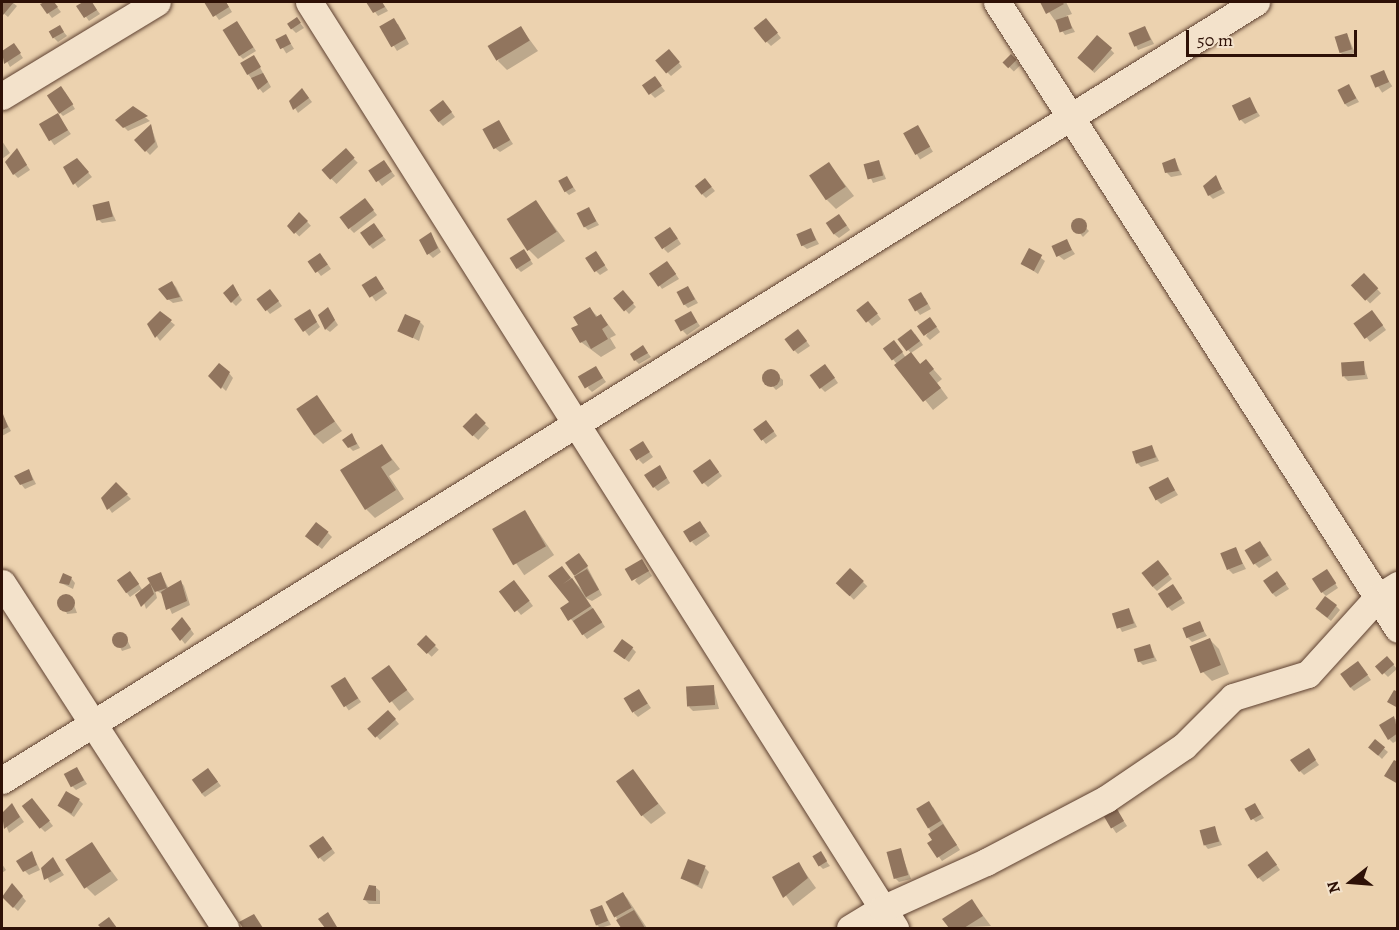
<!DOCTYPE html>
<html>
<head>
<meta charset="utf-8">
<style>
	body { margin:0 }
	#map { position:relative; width:1399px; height:930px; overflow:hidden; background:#ecd2af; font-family:Alegreya,serif }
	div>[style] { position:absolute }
	.shadow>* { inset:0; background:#0003; transform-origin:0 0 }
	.building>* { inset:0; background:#91755e; transform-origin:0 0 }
	.round { border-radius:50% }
	.roads { filter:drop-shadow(0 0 2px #5e4131) drop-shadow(0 0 2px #5e4131) }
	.minor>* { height:27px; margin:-13.5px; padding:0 13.5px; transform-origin:13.5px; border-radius:13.5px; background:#f3e2cb }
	span { translate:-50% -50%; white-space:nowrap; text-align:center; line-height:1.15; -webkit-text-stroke:5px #f3e2cb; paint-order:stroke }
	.frame { position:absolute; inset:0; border:3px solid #2e1107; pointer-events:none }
	.north { position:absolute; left:1321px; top:852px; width:60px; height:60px; -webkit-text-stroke:4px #f3e2cb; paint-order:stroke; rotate:253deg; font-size:16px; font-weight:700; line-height:24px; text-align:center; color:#2e1107 }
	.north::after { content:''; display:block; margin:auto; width:21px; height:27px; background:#2e1107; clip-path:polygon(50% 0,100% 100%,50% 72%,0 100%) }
	.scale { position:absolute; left:1186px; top:30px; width:171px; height:27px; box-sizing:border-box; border:3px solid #2e1107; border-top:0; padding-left:8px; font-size:18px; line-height:21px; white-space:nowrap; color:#2e1107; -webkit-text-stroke:4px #f3e2cb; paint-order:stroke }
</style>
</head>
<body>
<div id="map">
	<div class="shadow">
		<div style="clip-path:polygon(2px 2px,12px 2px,17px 6px,8px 17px,2px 12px)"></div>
		<div style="clip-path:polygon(47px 2px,53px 2px,61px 12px,52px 18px,42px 5px)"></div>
		<div style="clip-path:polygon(86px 2px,91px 2px,100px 14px,89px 21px,78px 6px)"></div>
		<div style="clip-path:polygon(206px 2px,226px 2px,232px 12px,219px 20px)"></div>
		<div style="clip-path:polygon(368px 2px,382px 2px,388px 11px,378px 16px)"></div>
		<div style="clip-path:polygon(1042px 2px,1066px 2px,1072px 14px,1066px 16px,1075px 32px,1065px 35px)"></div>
		<div style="clip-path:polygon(297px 19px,304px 28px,296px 33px,292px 29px)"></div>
		<div style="clip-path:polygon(237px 22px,256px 51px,243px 59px,239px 55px)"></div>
		<div style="clip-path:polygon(398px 24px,409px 44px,397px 51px,382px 27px)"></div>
		<div style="clip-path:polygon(770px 24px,781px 38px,771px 46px,767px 42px)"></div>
		<div style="clip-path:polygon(1145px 27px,1154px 44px,1138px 50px,1130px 33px)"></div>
		<div style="clip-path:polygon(521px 28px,538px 51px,507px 70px,498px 61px)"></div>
		<div style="clip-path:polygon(63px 31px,67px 36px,58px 42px,54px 38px)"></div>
		<div style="clip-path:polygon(1347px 34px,1355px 53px,1344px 56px,1340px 52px)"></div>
		<div style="left:286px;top:36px;width:15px;height:9px;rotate:58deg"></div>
		<div style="left:1098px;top:37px;width:23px;height:28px;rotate:45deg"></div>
		<div style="clip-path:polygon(14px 45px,23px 58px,10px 67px,2px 52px)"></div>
		<div style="clip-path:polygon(673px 55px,682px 67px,671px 76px,667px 72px)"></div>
		<div style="left:1011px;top:56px;width:13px;height:9px;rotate:45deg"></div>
		<div style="clip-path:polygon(254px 57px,271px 87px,263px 93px,248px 74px)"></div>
		<div style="left:1383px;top:72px;width:17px;height:12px;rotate:57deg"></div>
		<div style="clip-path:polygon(658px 82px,665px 91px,655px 98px,651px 94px)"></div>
		<div style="clip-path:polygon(1349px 86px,1359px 102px,1348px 107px,1344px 103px)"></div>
		<div style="clip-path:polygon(65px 92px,75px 109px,63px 116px,59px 112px)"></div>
		<div style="clip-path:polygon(306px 94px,312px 102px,298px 113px,291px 101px)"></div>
		<div style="clip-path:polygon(1249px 99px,1260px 116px,1245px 124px,1241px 120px)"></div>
		<div style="clip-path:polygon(447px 106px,455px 117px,443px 126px,439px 122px)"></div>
		<div style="clip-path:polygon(133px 108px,150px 121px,128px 131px,117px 120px)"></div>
		<div style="left:58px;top:115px;width:23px;height:20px;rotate:56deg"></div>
		<div style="clip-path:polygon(499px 122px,513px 144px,500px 152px,495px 148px)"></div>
		<div style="clip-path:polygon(151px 126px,158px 147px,150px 155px,136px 140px)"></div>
		<div style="left:918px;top:127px;width:29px;height:15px;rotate:59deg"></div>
		<div style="clip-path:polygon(2px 141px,10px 153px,2px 159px)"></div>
		<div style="clip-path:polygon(17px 150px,30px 170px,18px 178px,14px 174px)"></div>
		<div style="left:345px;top:150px;width:18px;height:30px;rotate:45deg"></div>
		<div style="clip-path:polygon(1175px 160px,1182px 175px,1171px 177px,1167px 173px)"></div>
		<div style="clip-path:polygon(879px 161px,886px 179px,873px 183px,865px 165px)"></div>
		<div style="clip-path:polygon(81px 164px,92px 177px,78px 188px,65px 168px)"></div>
		<div style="clip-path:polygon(829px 164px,854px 196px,836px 209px,827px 200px)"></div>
		<div style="clip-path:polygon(387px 166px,395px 176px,382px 186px,371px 171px)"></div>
		<div style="clip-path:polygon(1215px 177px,1225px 193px,1213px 199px,1209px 195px)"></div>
		<div style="clip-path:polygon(567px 178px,576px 191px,569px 195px,565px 191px)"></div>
		<div style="clip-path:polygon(709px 184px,715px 191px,706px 198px,702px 194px)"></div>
		<div style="clip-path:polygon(536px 202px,565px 241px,538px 259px,529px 250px)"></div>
		<div style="clip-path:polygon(108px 203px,116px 221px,102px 223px,98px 219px)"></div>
		<div style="clip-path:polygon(368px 204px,377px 215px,354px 233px,350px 229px)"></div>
		<div style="clip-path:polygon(589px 209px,599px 225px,588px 230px,584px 226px)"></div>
		<div style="left:300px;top:214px;width:16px;height:16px;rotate:47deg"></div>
		<div style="clip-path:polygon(843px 220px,850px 230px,839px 238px,834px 234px)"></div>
		<div style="clip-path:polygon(1078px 220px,1089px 231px,1083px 237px,1073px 225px)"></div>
		<div style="clip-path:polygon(374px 225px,386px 240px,373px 249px,369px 245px)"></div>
		<div style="clip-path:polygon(811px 230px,819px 244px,807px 249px,802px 245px)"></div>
		<div style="clip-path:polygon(674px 233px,681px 244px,668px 253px,664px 249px)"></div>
		<div style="clip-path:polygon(431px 234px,441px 252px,433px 258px,429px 254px)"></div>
		<div style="clip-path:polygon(1066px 241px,1075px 254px,1064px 260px,1059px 256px)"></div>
		<div style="clip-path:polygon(1030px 250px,1045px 261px,1038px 274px,1023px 264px)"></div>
		<div style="clip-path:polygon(527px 255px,533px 264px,521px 272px,517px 268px)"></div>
		<div style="clip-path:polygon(599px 257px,608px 270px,600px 275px,596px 271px)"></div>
		<div style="clip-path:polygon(324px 259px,331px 269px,321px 276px,310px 262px)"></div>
		<div style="clip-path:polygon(671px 267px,679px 279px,662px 289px,651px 273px)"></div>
		<div style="left:1364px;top:275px;width:25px;height:15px;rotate:47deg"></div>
		<div style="left:376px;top:278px;width:19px;height:14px;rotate:54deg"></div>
		<div style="clip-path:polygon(172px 283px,176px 287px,183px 301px,173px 303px,168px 299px)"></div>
		<div style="clip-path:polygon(233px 286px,242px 300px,236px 306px,232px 302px)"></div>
		<div style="clip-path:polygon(688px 287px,698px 303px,688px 308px,684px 304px)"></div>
		<div style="clip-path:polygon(274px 295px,282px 306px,270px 314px,258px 299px)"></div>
		<div style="clip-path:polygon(626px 296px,636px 307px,629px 314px,615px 298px)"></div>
		<div style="clip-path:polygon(925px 298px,931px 309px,920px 315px,910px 301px)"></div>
		<div style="clip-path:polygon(872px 307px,881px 319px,872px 326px,858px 310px)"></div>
		<div style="clip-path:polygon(328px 309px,338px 325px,330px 332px,326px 329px)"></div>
		<div style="clip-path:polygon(590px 309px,598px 317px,601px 315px,616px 335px,610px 338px,616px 348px,601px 357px,581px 342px,580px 325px)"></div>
		<div style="clip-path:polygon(310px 311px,320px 327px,309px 336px,296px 319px)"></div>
		<div style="clip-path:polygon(160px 313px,175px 325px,160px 341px,149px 325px)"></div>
		<div style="clip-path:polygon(691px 313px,700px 326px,687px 335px,683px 331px)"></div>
		<div style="clip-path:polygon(1376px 316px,1386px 330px,1370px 342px,1356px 324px)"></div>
		<div style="clip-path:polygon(420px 322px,424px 326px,419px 341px,400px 331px)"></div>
		<div style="clip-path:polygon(934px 323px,940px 332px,930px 340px,926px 336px)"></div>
		<div style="clip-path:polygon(915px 334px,923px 345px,911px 353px,907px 349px)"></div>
		<div style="clip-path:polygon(802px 335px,810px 346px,798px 354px,794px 350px)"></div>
		<div style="clip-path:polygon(898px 346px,906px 358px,911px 354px,921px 365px,926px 361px,942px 379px,937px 383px,948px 398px,933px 410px,885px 349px)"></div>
		<div style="clip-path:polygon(643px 347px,651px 357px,639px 364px,635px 360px)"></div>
		<div style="clip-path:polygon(1363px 363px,1368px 379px,1348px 381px,1344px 377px)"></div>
		<div style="clip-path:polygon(596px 368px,606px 382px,592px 392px,588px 388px)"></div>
		<div style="clip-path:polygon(829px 370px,838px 383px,825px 392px,821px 388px)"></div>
		<div style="clip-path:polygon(772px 371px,783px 380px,783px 385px,776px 390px,764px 377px)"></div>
		<div style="clip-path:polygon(229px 373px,233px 378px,226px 391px,210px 376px)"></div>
		<div style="clip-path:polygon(317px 397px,342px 431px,323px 444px,314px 435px)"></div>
		<div style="clip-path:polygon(3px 416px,11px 431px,2px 436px,2px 417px)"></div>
		<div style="left:476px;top:416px;width:18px;height:16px;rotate:43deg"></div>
		<div style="clip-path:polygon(770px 426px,777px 436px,766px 444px,755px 430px)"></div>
		<div style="clip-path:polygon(352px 435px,360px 448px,353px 451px,349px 447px)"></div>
		<div style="clip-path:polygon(382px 446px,400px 469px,389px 476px,404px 499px,375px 518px,366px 509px)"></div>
		<div style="clip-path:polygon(646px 447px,653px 457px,643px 464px,639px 460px)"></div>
		<div style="clip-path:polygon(1152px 447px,1159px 461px,1141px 467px,1137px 463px)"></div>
		<div style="clip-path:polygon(713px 465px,722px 476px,708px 487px,704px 483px)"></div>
		<div style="clip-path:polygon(29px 470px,36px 484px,25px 489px,21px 484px)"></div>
		<div style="clip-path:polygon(663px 471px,670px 483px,658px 491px,654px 487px)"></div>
		<div style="clip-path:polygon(1168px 479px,1178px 495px,1161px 504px,1157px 500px)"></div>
		<div style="clip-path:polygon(116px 484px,131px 499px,112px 513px,102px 498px)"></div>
		<div style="left:525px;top:512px;width:52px;height:36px;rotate:56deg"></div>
		<div style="clip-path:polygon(704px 527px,710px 536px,696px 546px,692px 542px)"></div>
		<div style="clip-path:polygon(328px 533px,332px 537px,322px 549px,311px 540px)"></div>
		<div style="clip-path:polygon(1264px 547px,1272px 560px,1259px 568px,1255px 564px)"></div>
		<div style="clip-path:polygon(1235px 549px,1246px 569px,1233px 574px,1229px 570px)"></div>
		<div style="clip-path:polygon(583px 559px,602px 595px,592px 601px,586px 598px,605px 627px,587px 639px,562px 608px,571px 602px,558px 587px,566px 572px,583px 591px,575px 575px)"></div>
		<div style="clip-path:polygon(645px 565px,652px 576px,639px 585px,635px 581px)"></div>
		<div style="clip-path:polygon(1162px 566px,1172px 579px,1157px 591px,1153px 587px)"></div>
		<div style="left:851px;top:570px;width:23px;height:19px;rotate:45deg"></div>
		<div style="clip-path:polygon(1277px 572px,1289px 589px,1276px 597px,1272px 593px)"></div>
		<div style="clip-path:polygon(161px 574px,169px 589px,181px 582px,184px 586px,190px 605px,172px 614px,164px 595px,155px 590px,157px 598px,146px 609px,140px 590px,130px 597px,119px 582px,134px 577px,143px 591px)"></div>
		<div style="clip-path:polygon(1330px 575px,1338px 588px,1326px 596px,1322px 592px)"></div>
		<div style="clip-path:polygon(71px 578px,75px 583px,73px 589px,61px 583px)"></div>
		<div style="clip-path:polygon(518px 586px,533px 606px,521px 615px,502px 592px)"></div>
		<div style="clip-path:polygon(1176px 590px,1185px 603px,1172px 611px,1168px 607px)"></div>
		<div style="clip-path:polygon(71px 597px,77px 613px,67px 614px,61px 599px)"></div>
		<div style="clip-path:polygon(1336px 606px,1340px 610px,1331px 621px,1321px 613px)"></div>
		<div style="clip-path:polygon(1129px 610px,1137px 627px,1122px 632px,1114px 615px)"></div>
		<div style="clip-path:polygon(186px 623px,194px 634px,185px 644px,173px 629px)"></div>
		<div style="clip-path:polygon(1199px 623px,1207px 636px,1192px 642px,1188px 638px)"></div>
		<div style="clip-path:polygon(125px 635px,131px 648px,122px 651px,115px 637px)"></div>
		<div style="left:426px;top:637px;width:18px;height:10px;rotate:45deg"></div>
		<div style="clip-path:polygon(1210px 640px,1219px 649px,1229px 674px,1212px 681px,1203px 672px,1192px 647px)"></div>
		<div style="clip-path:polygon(1149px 645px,1157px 661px,1143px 665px,1139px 661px)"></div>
		<div style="clip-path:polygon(632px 648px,636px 652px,629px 662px,619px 655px)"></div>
		<div style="clip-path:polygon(1391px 662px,1397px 669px,1388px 677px,1377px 666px)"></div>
		<div style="left:389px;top:667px;width:41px;height:19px;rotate:52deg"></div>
		<div style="clip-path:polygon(1362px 667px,1371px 680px,1354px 691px,1350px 687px)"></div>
		<div style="left:345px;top:679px;width:28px;height:15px;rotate:55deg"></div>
		<div style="clip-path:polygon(713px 686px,719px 709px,693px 711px,689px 707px)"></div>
		<div style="clip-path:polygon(639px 691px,651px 708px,638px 717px,634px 713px)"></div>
		<div style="clip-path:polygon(392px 716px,399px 724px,380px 740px,369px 728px)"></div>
		<div style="clip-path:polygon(1394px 718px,1398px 721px,1398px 740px,1393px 743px,1389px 739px)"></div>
		<div style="clip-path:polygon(1375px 741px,1388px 752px,1382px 759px,1370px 747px)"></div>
		<div style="clip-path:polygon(1308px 750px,1319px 765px,1304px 775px,1300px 771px)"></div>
		<div style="clip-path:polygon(77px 768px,87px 784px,76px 790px,72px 786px)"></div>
		<div style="clip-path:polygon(633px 771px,666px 813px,651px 824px,642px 815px)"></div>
		<div style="clip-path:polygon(212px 774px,221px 786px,205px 797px,201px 793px)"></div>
		<div style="clip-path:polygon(79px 800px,83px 804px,74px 817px,59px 806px)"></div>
		<div style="clip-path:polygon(36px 804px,53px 826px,45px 832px,41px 828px)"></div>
		<div style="clip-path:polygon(12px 805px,24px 822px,9px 833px,2px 815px)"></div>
		<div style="clip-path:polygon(1255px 805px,1264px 818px,1256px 822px,1252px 818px)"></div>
		<div style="clip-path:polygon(933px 807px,960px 850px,942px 861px,929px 843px,934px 840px,929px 828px)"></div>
		<div style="left:1117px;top:811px;width:18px;height:13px;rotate:56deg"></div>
		<div style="clip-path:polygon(1214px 828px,1222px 845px,1208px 849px,1204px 844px)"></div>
		<div style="clip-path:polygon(327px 842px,335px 853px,324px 862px,320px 858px)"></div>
		<div style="clip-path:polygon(92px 844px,118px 880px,95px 896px,86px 887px)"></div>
		<div style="clip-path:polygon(900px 850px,911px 879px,899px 882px,895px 878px)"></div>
		<div style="clip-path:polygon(32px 853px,40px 870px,29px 875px,25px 871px)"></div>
		<div style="clip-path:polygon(820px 853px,830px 866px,823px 869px,819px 865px)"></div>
		<div style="clip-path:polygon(1271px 857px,1280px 870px,1263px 882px,1259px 878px)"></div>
		<div style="clip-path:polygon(53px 859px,64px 875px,50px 883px,43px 869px)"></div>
		<div style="clip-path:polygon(2px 864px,6px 870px,2px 873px)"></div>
		<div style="clip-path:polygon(799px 864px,816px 888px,793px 906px,774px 878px)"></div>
		<div style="clip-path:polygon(705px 868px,709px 872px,702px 889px,681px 878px)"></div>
		<div style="clip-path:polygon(375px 887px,380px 891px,380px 904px,369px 904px,365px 900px)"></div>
		<div style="clip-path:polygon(16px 889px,26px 901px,18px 911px,3px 897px)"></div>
		<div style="clip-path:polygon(623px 894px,627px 898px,647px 928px,623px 928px,616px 917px)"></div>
		<div style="clip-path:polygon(972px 901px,991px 926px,950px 928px,944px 919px)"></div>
		<div style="clip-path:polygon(602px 907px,611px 925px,600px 928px,597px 925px)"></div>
	</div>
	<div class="building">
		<div style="clip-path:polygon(2px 2px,14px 2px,3px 15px,2px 14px)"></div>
		<div style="clip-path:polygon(45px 2px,54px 2px,58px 7px,47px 14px,40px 4px)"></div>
		<div style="clip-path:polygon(83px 2px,92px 2px,97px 10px,84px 18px,76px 6px)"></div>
		<div style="clip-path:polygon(204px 2px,226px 2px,229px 7px,213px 17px)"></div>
		<div style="clip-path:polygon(366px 2px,382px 2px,385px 7px,373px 13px)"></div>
		<div style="clip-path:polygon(1040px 2px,1062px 2px,1064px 4px,1046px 14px)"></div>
		<div style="left:1068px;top:16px;width:13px;height:13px;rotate:72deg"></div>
		<div style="left:297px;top:17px;width:7px;height:12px;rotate:56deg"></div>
		<div style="left:394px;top:18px;width:24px;height:17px;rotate:60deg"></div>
		<div style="left:766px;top:18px;width:19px;height:16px;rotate:51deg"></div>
		<div style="left:237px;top:21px;width:31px;height:17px;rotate:58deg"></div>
		<div style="left:60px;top:25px;width:8px;height:13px;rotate:60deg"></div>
		<div style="left:521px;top:26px;width:17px;height:39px;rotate:59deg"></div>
		<div style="left:1145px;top:26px;width:15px;height:18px;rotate:67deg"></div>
		<div style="left:1347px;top:33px;width:17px;height:13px;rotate:73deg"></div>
		<div style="left:286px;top:34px;width:11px;height:12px;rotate:63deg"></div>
		<div style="left:1097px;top:35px;width:20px;height:30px;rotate:41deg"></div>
		<div style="clip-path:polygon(14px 43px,21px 53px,4px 64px,2px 51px)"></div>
		<div style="left:669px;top:49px;width:17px;height:18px;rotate:50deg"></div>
		<div style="left:1011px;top:54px;width:8px;height:12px;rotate:45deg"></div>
		<div style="left:254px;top:55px;width:14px;height:16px;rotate:60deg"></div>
		<div style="left:1384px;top:70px;width:13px;height:15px;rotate:67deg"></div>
		<div style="clip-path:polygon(263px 73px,268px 82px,258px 90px,251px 78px)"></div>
		<div style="left:655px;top:76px;width:12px;height:16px;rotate:55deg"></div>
		<div style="left:1349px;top:84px;width:16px;height:13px;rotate:63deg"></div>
		<div style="left:61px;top:86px;width:22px;height:17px;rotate:56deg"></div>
		<div style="clip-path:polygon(302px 88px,309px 98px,293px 110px,289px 101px)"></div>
		<div style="left:1250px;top:97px;width:17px;height:20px;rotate:65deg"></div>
		<div style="left:443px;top:100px;width:15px;height:17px;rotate:53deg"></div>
		<div style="clip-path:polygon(133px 106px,148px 116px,123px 128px,115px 120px)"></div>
		<div style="left:58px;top:113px;width:20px;height:22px;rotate:60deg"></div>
		<div style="left:499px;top:120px;width:23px;height:19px;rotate:61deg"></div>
		<div style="clip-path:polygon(151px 124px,155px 142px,145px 152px,134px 140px)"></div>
		<div style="left:918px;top:125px;width:25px;height:17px;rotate:61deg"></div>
		<div style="clip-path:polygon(17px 148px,27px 165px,13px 175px,5px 162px)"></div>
		<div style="left:346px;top:148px;width:13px;height:33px;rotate:48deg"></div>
		<div style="clip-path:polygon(77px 158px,89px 172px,73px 185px,63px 167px)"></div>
		<div style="clip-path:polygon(1175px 158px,1179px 171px,1165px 173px,1162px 163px)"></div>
		<div style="left:384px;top:160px;width:14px;height:19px;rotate:56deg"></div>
		<div style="left:879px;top:160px;width:16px;height:16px;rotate:75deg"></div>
		<div style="left:829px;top:162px;width:30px;height:24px;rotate:56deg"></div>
		<div style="clip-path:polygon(1216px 175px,1222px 189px,1208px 196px,1203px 186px)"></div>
		<div style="left:567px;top:176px;width:13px;height:10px;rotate:61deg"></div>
		<div style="left:705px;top:178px;width:11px;height:13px;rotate:52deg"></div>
		<div style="left:365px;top:198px;width:15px;height:32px;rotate:53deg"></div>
		<div style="left:536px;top:200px;width:38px;height:35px;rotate:57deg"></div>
		<div style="left:109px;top:201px;width:16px;height:17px;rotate:76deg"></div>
		<div style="left:589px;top:207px;width:16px;height:14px;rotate:63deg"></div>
		<div style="clip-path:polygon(299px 212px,308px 221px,294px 234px,287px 226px)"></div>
		<div style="left:839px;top:214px;width:14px;height:16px;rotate:56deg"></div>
		<div class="round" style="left:1071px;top:218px;width:16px;height:16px"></div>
		<div style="left:374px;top:223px;width:16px;height:17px;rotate:55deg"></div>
		<div style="left:670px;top:227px;width:14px;height:19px;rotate:56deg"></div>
		<div style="left:811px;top:228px;width:13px;height:16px;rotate:67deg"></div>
		<div style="clip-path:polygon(431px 232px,438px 248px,427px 255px,419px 240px)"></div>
		<div style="left:1067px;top:239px;width:12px;height:17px;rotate:66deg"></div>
		<div style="left:1029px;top:248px;width:15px;height:18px;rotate:28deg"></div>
		<div style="left:524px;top:249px;width:13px;height:17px;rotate:58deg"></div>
		<div style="left:596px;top:251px;width:17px;height:13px;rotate:57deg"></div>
		<div style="left:320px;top:253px;width:14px;height:15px;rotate:56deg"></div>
		<div style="left:667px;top:261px;width:16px;height:22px;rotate:55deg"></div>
		<div style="left:1364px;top:273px;width:21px;height:18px;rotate:47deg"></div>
		<div style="left:376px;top:276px;width:15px;height:17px;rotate:58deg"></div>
		<div style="clip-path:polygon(172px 281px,180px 297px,167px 300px,158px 289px)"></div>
		<div style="clip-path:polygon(233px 284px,239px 295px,231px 303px,223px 293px)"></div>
		<div style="left:688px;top:286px;width:15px;height:13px;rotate:62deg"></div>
		<div style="left:270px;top:289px;width:15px;height:17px;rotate:53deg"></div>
		<div style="left:623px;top:290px;width:17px;height:13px;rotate:50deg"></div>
		<div style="left:921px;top:292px;width:14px;height:15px;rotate:60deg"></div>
		<div style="left:868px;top:301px;width:16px;height:15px;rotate:52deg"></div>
		<div style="clip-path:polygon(328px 307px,335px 320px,325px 330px,318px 315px)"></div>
		<div style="clip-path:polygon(590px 307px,596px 317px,601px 314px,608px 325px,602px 329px,608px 339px,591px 349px,586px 340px,580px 343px,571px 328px,578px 325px,573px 317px)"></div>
		<div style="clip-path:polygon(310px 309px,317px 322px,303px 332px,294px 319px)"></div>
		<div style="left:1372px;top:310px;width:19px;height:23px;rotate:54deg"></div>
		<div style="clip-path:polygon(160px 311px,172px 320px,155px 338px,147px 324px)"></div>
		<div style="left:691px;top:311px;width:13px;height:19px;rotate:61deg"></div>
		<div style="left:405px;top:314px;width:17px;height:19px;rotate:24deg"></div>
		<div style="left:930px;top:317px;width:12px;height:16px;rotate:55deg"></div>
		<div style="left:798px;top:329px;width:15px;height:17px;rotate:53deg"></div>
		<div style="left:911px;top:329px;width:15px;height:17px;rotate:53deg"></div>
		<div style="left:894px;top:340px;width:15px;height:14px;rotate:53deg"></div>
		<div style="clip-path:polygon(643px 345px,648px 353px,634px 361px,630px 354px)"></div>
		<div style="clip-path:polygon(911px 352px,920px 364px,926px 359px,934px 369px,929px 373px,941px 388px,923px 402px,894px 365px)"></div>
		<div style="left:1364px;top:361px;width:14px;height:23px;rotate:86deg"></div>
		<div style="clip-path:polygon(219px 363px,230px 372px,221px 389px,208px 376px)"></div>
		<div style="left:825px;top:364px;width:17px;height:19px;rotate:54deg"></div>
		<div style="left:596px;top:366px;width:14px;height:21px;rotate:60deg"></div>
		<div class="round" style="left:762px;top:369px;width:18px;height:18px"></div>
		<div style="left:317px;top:395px;width:32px;height:25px;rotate:56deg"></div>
		<div style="left:476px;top:413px;width:14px;height:19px;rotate:45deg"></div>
		<div style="clip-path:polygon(3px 414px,8px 427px,2px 430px,2px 415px)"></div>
		<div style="left:766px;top:420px;width:14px;height:16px;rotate:54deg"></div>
		<div style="clip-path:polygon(352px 433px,357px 444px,348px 448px,342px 440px)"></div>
		<div style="left:643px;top:441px;width:13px;height:16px;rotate:58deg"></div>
		<div style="clip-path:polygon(382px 444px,392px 460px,381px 467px,396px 490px,365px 510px,340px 470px)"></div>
		<div style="left:1152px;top:445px;width:13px;height:21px;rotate:72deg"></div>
		<div style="left:710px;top:459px;width:16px;height:21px;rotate:55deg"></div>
		<div style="clip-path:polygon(660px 465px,667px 478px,653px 488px,644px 475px)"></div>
		<div style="clip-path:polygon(29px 469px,33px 480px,20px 485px,14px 476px)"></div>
		<div style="left:1168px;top:477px;width:15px;height:22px;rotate:62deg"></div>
		<div style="clip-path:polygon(116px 482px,128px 494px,107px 510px,101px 498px)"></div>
		<div style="left:525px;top:510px;width:42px;height:38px;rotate:60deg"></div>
		<div style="left:700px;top:521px;width:13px;height:20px;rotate:58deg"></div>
		<div style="left:316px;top:522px;width:16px;height:18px;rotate:38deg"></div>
		<div style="left:1260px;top:541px;width:17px;height:18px;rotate:59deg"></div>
		<div style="left:1236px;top:547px;width:18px;height:17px;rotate:68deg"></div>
		<div style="left:579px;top:553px;width:16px;height:17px;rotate:55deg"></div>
		<div style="left:642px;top:559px;width:14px;height:20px;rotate:60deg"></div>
		<div style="left:1158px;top:560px;width:18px;height:21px;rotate:52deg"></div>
		<div style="clip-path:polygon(562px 566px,571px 578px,563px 584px,572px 578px,591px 606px,568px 621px,560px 608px,569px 602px,548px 576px)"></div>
		<div style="left:850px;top:568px;width:19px;height:21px;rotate:43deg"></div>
		<div style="left:587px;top:569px;width:24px;height:15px;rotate:60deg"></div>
		<div style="left:1327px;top:569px;width:17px;height:18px;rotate:57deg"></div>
		<div style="left:130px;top:571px;width:16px;height:16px;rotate:55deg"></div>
		<div style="left:1277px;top:571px;width:16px;height:17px;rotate:55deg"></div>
		<div style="clip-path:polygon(161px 572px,167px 588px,181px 580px,187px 601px,166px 610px,161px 592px,167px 588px,155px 592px,147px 578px)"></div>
		<div style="clip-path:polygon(63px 573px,72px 577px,69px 585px,59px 583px)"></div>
		<div style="left:514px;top:580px;width:26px;height:19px;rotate:53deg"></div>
		<div style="clip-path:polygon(150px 583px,154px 594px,141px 607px,135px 595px)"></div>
		<div style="left:1173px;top:584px;width:17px;height:18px;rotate:57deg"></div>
		<div class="round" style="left:57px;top:594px;width:18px;height:18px"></div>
		<div style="left:1325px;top:596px;width:15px;height:16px;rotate:37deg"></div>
		<div style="left:593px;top:608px;width:17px;height:24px;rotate:57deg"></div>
		<div style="left:1129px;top:608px;width:16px;height:18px;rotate:72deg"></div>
		<div style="clip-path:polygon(182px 617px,191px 629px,180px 641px,171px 629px)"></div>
		<div style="left:1200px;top:621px;width:11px;height:19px;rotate:68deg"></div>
		<div class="round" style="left:112px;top:632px;width:16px;height:16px"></div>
		<div style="left:426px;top:635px;width:14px;height:13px;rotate:45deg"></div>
		<div style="left:1210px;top:638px;width:29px;height:22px;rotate:68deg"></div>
		<div style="left:622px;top:639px;width:14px;height:15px;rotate:36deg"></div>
		<div style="left:1150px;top:644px;width:14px;height:17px;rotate:73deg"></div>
		<div style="left:1387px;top:656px;width:11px;height:16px;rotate:49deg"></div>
		<div style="left:1358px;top:661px;width:17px;height:22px;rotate:54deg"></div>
		<div style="left:389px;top:665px;width:31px;height:22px;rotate:54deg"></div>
		<div style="left:345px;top:677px;width:25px;height:17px;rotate:58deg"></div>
		<div style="left:714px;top:685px;width:20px;height:28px;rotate:87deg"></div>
		<div style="left:639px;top:689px;width:17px;height:18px;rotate:59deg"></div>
		<div style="clip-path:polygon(1394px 690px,1398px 692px,1398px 708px,1387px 702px)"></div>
		<div style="left:388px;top:710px;width:12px;height:28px;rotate:48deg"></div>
		<div style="clip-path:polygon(1394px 716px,1398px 733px,1388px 740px,1379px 725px)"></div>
		<div style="left:1375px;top:739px;width:13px;height:11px;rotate:39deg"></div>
		<div style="clip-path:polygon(1309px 748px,1316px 760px,1299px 772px,1290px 760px)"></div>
		<div style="clip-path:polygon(1394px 760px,1398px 762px,1398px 784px,1384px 776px)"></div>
		<div style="left:77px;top:767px;width:15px;height:15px;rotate:62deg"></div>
		<div style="left:208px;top:768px;width:17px;height:20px;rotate:54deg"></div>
		<div style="left:633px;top:769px;width:43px;height:21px;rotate:54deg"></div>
		<div style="left:66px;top:791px;width:16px;height:17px;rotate:30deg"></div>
		<div style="left:32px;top:798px;width:29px;height:13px;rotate:52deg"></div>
		<div style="left:929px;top:801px;width:23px;height:15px;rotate:59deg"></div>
		<div style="clip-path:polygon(12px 803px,20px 817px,4px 829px,2px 813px)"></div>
		<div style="left:1255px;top:803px;width:13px;height:12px;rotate:61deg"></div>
		<div style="left:1117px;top:809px;width:14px;height:15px;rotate:60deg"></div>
		<div style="clip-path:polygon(943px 824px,957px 845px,937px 858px,927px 843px,932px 840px,928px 834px)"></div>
		<div style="left:1215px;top:826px;width:16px;height:16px;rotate:75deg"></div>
		<div style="left:323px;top:836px;width:16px;height:17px;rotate:55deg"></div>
		<div style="left:92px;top:842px;width:35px;height:32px;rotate:57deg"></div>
		<div style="left:901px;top:848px;width:28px;height:15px;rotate:75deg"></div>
		<div style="clip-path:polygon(32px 851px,37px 865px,23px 872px,16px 861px)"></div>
		<div style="left:821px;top:851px;width:12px;height:10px;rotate:59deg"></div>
		<div style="left:1267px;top:851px;width:17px;height:24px;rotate:54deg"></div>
		<div style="clip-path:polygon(53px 857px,61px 871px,44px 880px,41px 868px)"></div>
		<div style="left:688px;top:859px;width:19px;height:21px;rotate:21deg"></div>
		<div style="clip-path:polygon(799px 862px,808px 878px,783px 898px,772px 877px)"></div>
		<div style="clip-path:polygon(12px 883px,23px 896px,13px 908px,2px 897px)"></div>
		<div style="clip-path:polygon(369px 885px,376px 886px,376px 901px,363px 900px)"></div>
		<div style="left:623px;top:892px;width:18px;height:20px;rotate:61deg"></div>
		<div style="clip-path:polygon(972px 899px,983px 916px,964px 928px,949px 928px,942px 919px)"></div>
		<div style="left:602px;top:905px;width:17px;height:13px;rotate:69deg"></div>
		<div style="clip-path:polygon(634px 910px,645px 928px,621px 928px,616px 920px)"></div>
		<div style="clip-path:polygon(328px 912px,337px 927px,335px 928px,325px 928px,318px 919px)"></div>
		<div style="clip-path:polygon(254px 914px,263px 928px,243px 928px,239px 922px)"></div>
		<div style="clip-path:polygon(109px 917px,117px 928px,101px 928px,98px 925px)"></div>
	</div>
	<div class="roads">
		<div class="minor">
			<div style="left:309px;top:2px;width:1096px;rotate:57.67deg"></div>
			<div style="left:997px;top:2px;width:744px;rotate:57.4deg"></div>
			<div style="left:2px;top:96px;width:181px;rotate:-31.2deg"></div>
			<div style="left:2px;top:583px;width:411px;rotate:57.1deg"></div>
			<div style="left:2px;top:780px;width:1476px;rotate:-31.82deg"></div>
			<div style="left:850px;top:928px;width:37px;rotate:-31deg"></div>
			<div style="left:882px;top:909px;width:114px;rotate:-24.3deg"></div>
			<div style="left:986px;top:862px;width:136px;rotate:-27.7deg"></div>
			<div style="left:1106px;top:799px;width:94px;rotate:-34.2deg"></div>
			<div style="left:1184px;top:746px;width:69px;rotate:-45deg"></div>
			<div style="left:1233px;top:697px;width:78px;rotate:-17deg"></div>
			<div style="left:1308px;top:674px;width:103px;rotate:-47.8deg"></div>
			<div style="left:1377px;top:598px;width:25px;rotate:-32deg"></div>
		</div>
	</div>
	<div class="frame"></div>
	<div class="north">N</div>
	<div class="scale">50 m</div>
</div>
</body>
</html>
